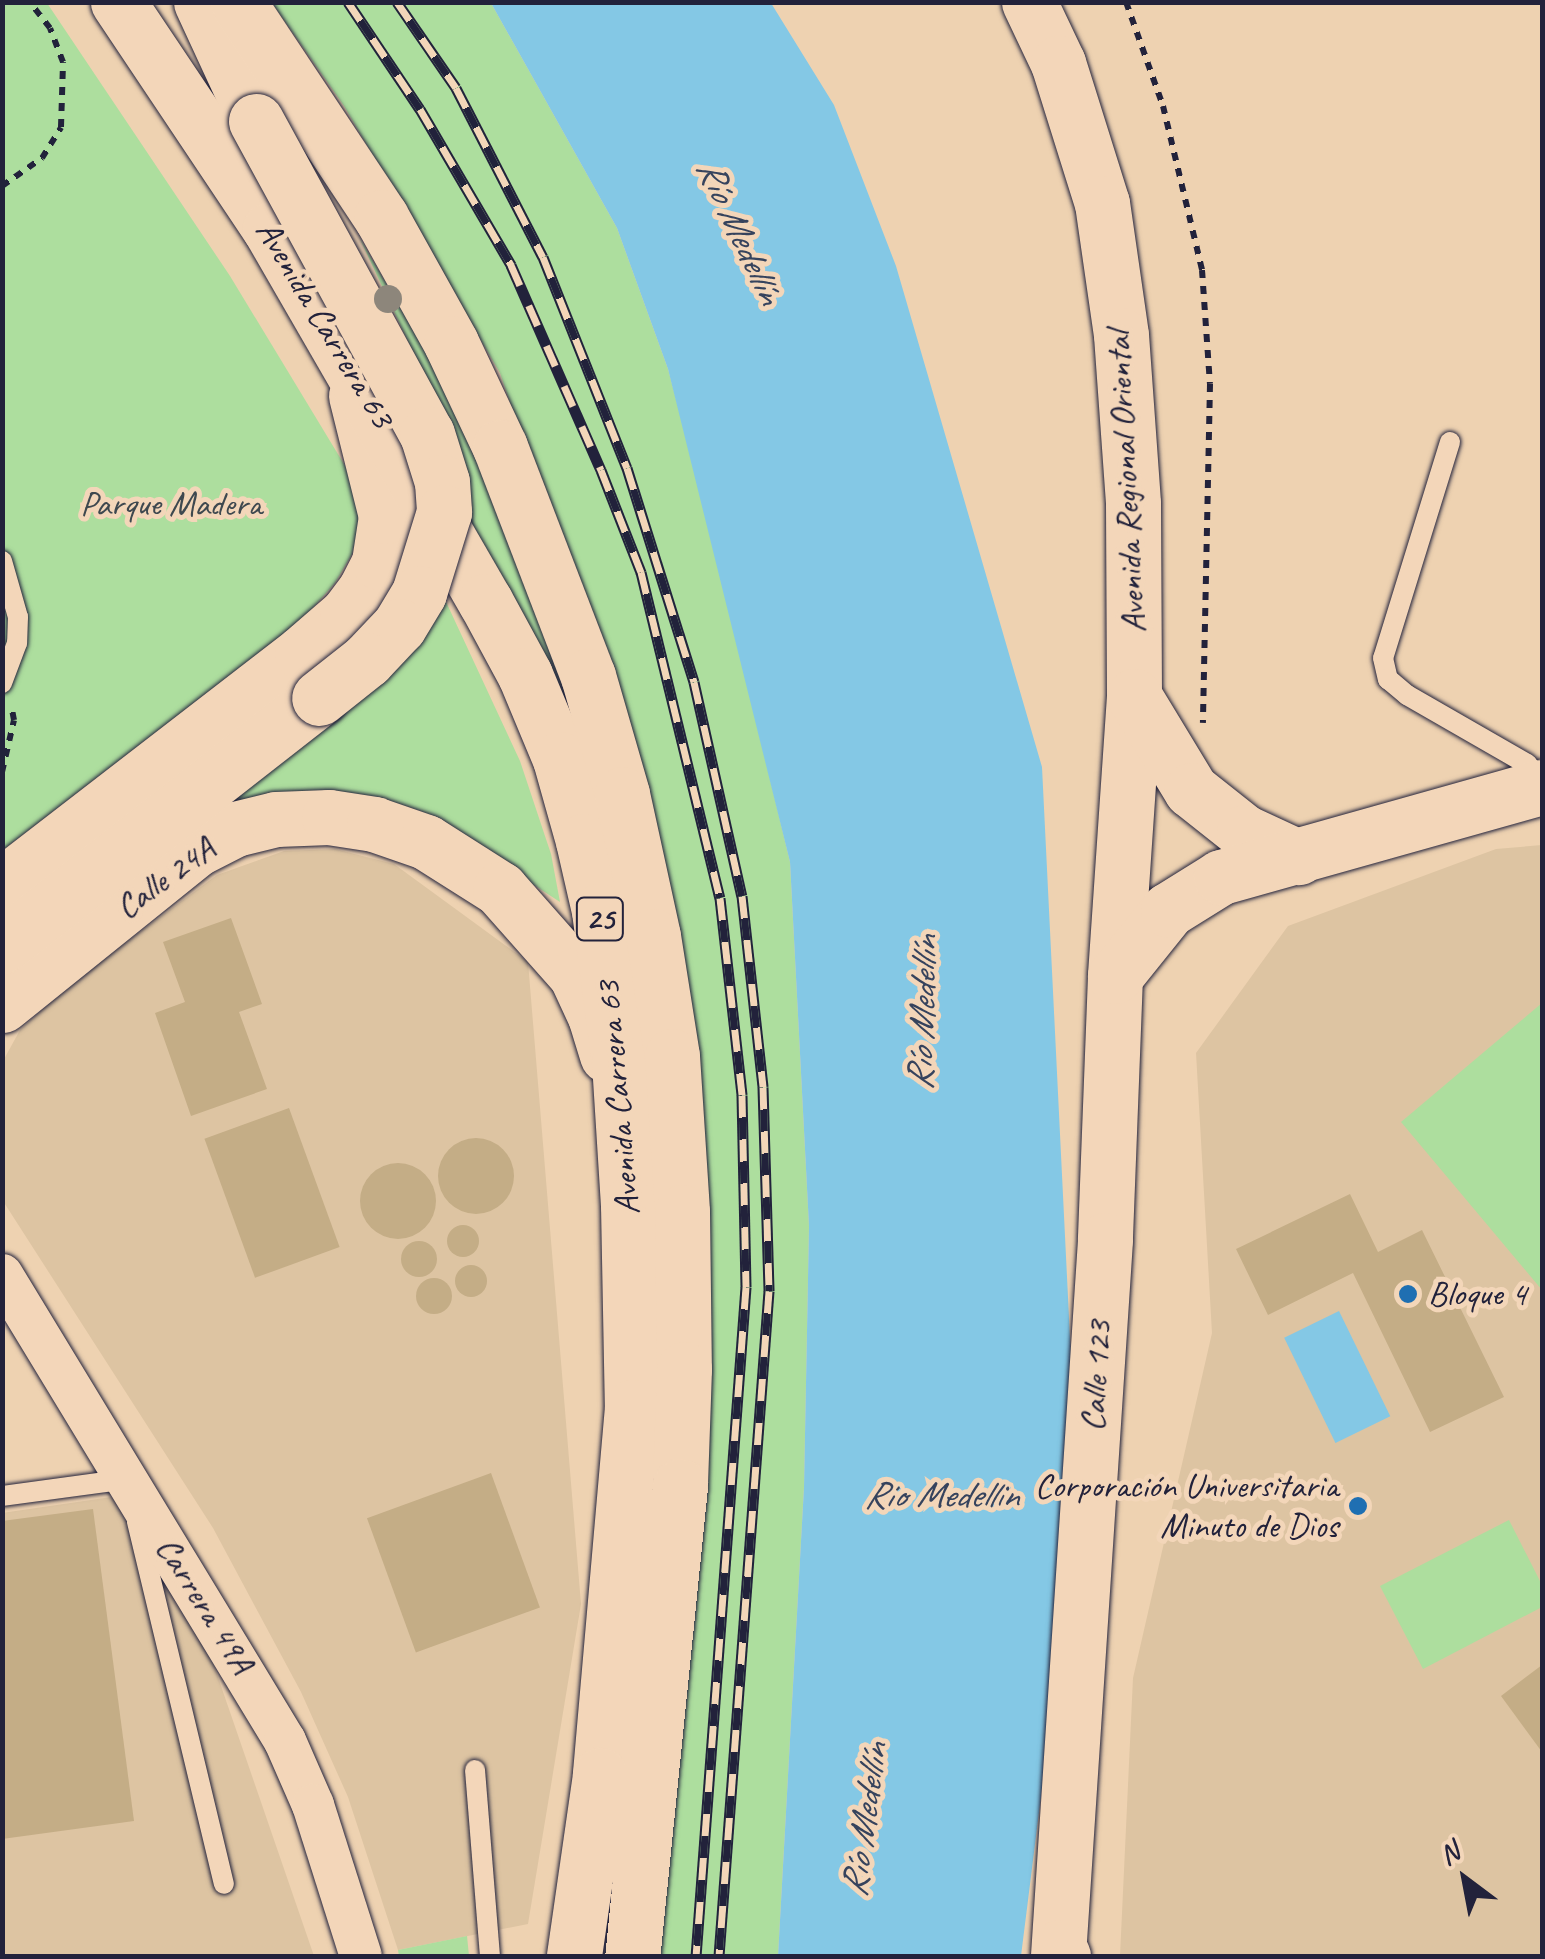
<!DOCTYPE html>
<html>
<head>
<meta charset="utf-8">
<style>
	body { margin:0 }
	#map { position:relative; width:1545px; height:1959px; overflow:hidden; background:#eed2b1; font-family:Caveat,sans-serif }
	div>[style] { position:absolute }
	.built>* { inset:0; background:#ddc4a2 }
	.green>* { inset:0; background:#adde9e }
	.water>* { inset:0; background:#84c8e5; transform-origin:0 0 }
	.building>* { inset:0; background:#c4ad86; transform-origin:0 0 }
	.round { border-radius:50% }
	.path>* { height:6px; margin-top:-3px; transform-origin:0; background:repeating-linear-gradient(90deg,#22223b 0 8px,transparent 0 16px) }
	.roads { filter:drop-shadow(0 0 2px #22223b) drop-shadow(0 0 2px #22223b) }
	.lane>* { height:20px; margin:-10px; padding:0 10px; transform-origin:10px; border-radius:10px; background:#f3d6b9 }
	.street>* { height:42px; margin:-21px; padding:0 21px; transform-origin:21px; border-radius:21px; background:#f3d6b9 }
	.secondary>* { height:55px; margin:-27.5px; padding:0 27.5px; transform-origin:27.5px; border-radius:27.5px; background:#f3d6b9 }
	.highway>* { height:55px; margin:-27.5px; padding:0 27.5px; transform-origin:27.5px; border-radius:27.5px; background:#f3d6b9 }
	.rail>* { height:11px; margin-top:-5.5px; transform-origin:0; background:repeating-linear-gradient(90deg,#f3d6b9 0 22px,#22223b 0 44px); box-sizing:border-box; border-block:2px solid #22223b }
	.bridges { filter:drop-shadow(0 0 2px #22223b) drop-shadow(0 0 2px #22223b) }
	.highway-bridge>* { height:55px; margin:-27.5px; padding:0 27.5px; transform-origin:27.5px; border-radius:27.5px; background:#f3d6b9 }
	.trees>* { width:28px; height:28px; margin:-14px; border-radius:50%; background:#8d867b }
	.dots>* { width:28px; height:28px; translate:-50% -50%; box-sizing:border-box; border:5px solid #f3d6b9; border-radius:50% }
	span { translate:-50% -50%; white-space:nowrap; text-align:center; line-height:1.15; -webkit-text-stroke:10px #f3d6b9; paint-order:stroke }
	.shield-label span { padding:2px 8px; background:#f3d6b9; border:2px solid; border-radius:8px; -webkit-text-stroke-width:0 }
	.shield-label { font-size:32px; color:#22223b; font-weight:700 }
	.street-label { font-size:35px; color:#22223b }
	.park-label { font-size:35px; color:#3e484f }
	.poi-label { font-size:35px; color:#22223b }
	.left { translate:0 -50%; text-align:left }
	.right { translate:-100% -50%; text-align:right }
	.water-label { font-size:38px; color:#36435d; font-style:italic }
	.frame { position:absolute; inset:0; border:5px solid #22223b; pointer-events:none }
	.north { position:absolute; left:1415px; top:1829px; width:100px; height:100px; -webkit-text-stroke:8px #f3d6b9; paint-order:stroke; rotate:328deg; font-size:28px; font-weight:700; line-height:40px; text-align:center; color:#22223b }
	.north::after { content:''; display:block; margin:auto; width:35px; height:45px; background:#22223b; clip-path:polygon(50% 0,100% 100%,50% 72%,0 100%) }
</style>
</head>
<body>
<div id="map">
	<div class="built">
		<div style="clip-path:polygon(1542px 845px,1542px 1956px,1120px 1956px,1133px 1678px,1212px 1333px,1196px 1053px,1288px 926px,1496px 849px)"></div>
		<div style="clip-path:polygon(335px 849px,394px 864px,528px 962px,581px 1604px,528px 1924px,398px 1950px,348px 1797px,301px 1692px,213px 1528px,3px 1201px,3px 1061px,20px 1030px,71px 983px,217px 875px,284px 851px)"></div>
		<div style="clip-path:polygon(118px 1496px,210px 1654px,314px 1956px,3px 1956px,2px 1513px)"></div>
	</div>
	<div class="green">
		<div style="clip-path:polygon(3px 3px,47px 3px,230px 276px,350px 474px,363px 512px,352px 554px,335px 583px,303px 619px,3px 850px)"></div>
		<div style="clip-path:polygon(272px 3px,491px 3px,617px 228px,668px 369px,705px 509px,790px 862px,809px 1226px,804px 1487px,778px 1956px,657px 1956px,624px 739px,500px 373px,344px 106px)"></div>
		<div style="clip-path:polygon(359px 237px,440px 376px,546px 622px,589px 773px,463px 520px,457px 446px)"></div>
		<div style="clip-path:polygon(441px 591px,520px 761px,551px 854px,560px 902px,421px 811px,366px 797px,202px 812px)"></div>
		<div style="clip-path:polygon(1542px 1003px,1542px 1290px,1401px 1122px)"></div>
		<div style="clip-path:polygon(1509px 1520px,1542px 1585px,1542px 1607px,1423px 1669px,1380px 1586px)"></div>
		<div style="clip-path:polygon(467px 1936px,469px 1956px,399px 1956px,398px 1950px)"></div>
	</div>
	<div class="water">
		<div style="clip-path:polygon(491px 3px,771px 3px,834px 105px,896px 266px,1042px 767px,1078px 1501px,1021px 1956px,778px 1956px,804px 1487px,809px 1226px,790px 862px,668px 369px,617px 228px)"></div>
		<div style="left:1339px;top:1311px;width:117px;height:61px;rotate:64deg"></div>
	</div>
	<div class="building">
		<div style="clip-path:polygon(231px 918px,262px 1004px,239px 1012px,267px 1089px,191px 1116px,155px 1013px,185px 1002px,163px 942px)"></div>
		<div style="left:289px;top:1108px;width:148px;height:90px;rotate:70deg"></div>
		<div class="round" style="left:438px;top:1138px;width:76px;height:76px"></div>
		<div class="round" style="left:360px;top:1163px;width:76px;height:76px"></div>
		<div style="clip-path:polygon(1350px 1194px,1378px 1252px,1422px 1230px,1504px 1397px,1430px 1432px,1353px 1273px,1268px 1315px,1236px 1249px)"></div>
		<div class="round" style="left:447px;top:1225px;width:32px;height:32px"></div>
		<div class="round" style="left:401px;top:1241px;width:36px;height:36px"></div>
		<div class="round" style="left:455px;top:1265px;width:32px;height:32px"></div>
		<div class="round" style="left:416px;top:1278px;width:36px;height:36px"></div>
		<div style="left:491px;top:1473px;width:143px;height:132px;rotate:70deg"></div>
		<div style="clip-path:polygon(93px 1509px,134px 1821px,2px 1839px,2px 1521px)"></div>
		<div style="clip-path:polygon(1542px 1665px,1542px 1752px,1501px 1696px)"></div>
	</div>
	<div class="path">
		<div style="left:1126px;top:2px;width:110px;rotate:70.4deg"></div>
		<div style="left:1163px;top:106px;width:169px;rotate:76.6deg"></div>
		<div style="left:1202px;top:270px;width:114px;rotate:86deg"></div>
		<div style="left:1210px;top:384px;width:339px;rotate:91.2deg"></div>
		<div style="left:2px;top:186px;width:49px;rotate:-35deg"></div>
		<div style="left:42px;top:158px;width:36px;rotate:-58deg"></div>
		<div style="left:61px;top:127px;width:65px;rotate:-88.2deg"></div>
		<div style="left:63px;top:62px;width:36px;rotate:-111deg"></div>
		<div style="left:50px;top:28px;width:33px;rotate:-128deg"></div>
		<div style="left:2px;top:772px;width:53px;rotate:-77deg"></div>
		<div style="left:14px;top:720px;width:15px;rotate:-101deg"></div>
	</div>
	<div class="roads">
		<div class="lane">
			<div style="left:1450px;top:442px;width:226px;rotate:107.2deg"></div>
			<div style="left:1383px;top:658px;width:22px;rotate:77deg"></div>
			<div style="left:1388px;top:679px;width:25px;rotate:40deg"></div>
			<div style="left:1407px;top:695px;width:138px;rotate:29.9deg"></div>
			<div style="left:1527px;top:764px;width:23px;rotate:50deg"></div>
			<div style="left:2px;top:561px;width:58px;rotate:74.1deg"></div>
			<div style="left:18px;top:617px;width:26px;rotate:92deg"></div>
			<div style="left:17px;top:643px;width:43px;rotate:110.6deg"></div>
			<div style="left:2px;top:1496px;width:126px;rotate:-7.7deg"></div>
			<div style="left:137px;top:1522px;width:372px;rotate:76.5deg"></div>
			<div style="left:475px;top:1770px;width:187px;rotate:85.4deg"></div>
		</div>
		<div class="street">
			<div style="left:2px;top:1275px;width:545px;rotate:58.73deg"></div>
			<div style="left:285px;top:1741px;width:70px;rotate:66.4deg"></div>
			<div style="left:313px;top:1805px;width:158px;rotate:72.4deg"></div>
		</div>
		<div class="secondary">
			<div style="left:1029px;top:2px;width:68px;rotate:64.6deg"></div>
			<div style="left:1058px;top:63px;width:147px;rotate:72.6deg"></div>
			<div style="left:1102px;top:203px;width:133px;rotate:81.8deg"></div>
			<div style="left:1121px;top:335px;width:169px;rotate:85.9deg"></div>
			<div style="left:1133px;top:504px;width:192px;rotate:89.7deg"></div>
			<div style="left:1134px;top:696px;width:281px;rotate:93.9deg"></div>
			<div style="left:1115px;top:976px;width:264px;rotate:92.2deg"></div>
			<div style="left:1105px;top:1240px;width:718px;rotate:93.76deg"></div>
			<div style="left:1134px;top:696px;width:110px;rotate:58.8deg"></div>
			<div style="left:1191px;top:790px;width:68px;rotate:38.4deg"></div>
			<div style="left:1244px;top:832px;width:60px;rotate:24.8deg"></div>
			<div style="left:2px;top:885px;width:379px;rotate:-37.7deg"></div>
			<div style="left:302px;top:653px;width:60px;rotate:-40.9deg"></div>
			<div style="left:347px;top:614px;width:30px;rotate:-53deg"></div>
			<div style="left:365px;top:590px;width:31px;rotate:-63deg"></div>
			<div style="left:379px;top:562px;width:47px;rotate:-81.3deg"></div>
			<div style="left:386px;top:516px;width:124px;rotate:-104deg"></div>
			<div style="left:1115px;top:976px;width:85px;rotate:-51.2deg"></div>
			<div style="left:1168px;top:910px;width:62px;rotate:-31.9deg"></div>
			<div style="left:1221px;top:877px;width:333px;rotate:-15.7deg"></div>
			<div style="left:2px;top:1005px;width:249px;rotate:-38.8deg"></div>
			<div style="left:196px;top:849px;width:44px;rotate:-27.1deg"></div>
			<div style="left:235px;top:829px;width:42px;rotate:-13.7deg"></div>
			<div style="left:276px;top:819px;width:53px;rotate:-2.2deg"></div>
			<div style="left:329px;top:817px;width:46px;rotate:8.8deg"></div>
			<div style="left:374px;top:824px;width:55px;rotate:19.1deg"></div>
			<div style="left:426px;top:842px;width:88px;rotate:32.4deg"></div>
			<div style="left:500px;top:889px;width:115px;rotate:48.5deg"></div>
			<div style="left:576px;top:975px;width:45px;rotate:65.1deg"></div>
			<div style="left:595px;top:1016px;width:41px;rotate:72.9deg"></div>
		</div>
		<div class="highway">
			<div style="left:118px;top:2px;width:273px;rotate:56.2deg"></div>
			<div style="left:270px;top:229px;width:430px;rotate:60deg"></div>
			<div style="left:485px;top:601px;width:84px;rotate:61.6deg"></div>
			<div style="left:525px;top:675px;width:91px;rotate:67.4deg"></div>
			<div style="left:560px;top:759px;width:85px;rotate:74.3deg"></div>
			<div style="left:583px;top:841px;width:72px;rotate:77.1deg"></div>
			<div style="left:599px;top:911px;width:152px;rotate:82.5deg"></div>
			<div style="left:619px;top:1062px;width:143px;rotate:86.4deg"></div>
			<div style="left:628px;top:1205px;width:202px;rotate:88.9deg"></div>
			<div style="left:632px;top:1407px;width:369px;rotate:95deg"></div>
			<div style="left:600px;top:1775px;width:183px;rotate:98.2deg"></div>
			<div style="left:201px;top:2px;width:131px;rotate:65.2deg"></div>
			<div style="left:238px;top:2px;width:258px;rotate:56.4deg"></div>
			<div style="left:381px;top:217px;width:144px;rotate:60.9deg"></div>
			<div style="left:451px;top:343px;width:115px;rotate:64.8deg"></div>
			<div style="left:500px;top:447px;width:245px;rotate:69deg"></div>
			<div style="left:588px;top:676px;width:123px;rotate:73.9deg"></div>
			<div style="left:622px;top:794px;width:145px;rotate:77.7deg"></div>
			<div style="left:653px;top:936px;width:121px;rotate:81deg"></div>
			<div style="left:672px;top:1056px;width:156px;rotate:86.3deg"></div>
			<div style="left:682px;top:1212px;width:157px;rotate:89.3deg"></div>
			<div style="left:684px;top:1369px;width:117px;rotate:92deg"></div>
			<div style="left:680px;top:1486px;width:472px;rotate:95.8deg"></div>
			<div style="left:2px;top:946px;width:402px;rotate:-38deg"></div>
			<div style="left:1059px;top:1947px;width:10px;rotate:66deg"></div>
		</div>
	</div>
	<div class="rail">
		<div style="left:348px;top:2px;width:129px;rotate:56.1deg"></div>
		<div style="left:420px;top:109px;width:181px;rotate:59.7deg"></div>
		<div style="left:511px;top:265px;width:224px;rotate:66.3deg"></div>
		<div style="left:601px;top:470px;width:110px;rotate:68.6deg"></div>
		<div style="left:641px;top:572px;width:335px;rotate:76.4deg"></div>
		<div style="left:720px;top:898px;width:198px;rotate:83.6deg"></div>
		<div style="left:742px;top:1095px;width:192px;rotate:88.8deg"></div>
		<div style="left:746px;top:1287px;width:671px;rotate:94.27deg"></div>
		<div style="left:397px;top:2px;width:104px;rotate:55.5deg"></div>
		<div style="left:456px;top:88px;width:190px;rotate:62.8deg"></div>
		<div style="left:543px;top:257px;width:227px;rotate:68.3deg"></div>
		<div style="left:627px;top:468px;width:224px;rotate:72.6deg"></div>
		<div style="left:694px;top:682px;width:219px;rotate:77.4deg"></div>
		<div style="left:742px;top:896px;width:192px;rotate:83.7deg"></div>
		<div style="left:763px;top:1087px;width:204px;rotate:88.3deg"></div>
		<div style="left:769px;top:1291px;width:667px;rotate:94.3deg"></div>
	</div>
	<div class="bridges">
		<div class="highway-bridge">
			<div style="left:256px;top:121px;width:357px;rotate:61.4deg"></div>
			<div style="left:427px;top:434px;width:50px;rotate:72.6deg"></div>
			<div style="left:442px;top:482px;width:30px;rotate:86deg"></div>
			<div style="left:444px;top:512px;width:85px;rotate:107.2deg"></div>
			<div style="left:419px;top:593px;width:39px;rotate:121deg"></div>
			<div style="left:399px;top:626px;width:47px;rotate:133.3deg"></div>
			<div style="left:367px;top:660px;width:61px;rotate:141.6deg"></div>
		</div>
	</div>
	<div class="trees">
		<div style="left:388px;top:299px"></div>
	</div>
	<div class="dots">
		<div style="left:1408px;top:1294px;background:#1f6fb2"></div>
		<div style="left:1358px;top:1506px;background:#1f6fb2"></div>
	</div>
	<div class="shield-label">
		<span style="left:600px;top:919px">25</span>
	</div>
	<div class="street-label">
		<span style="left:325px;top:324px;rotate:59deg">Avenida Carrera 63</span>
		<span style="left:1126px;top:482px;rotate:-93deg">Avenida Regional Oriental</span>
		<span style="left:165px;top:878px;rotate:-36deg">Calle 24A</span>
		<span style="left:618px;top:1098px;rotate:-95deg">Avenida Carrera 63</span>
		<span style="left:1096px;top:1376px;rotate:-86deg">Calle 123</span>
		<span style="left:205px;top:1605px;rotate:58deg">Carrera 49A</span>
	</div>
	<div class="park-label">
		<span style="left:171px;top:504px">Parque Madera</span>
	</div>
	<div class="poi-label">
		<span class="left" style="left:1428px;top:1294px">Bloque 4</span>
		<span class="right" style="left:1338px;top:1506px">Corporación Universitaria<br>Minuto de Dios</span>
	</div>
	<div class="water-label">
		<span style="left:740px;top:231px;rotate:65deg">Río Medellín</span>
		<span style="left:922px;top:1013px;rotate:-88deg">Río Medellín</span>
		<span style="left:941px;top:1495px">Rio Medellin</span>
		<span style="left:864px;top:1820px;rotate:-82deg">Río Medellín</span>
	</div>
	<div class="frame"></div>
	<div class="north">N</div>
</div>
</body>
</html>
